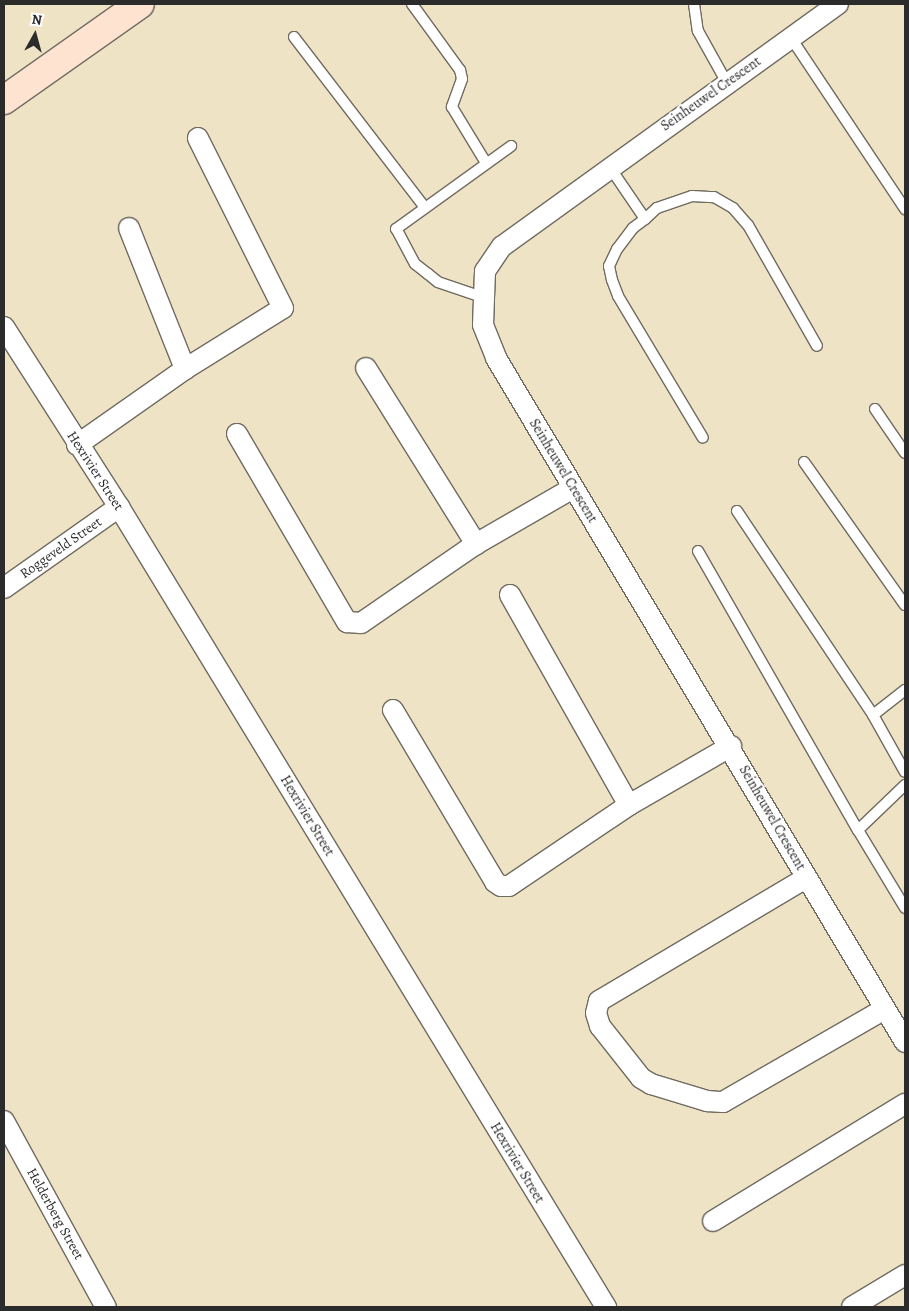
<!DOCTYPE html>
<style>
body{margin:0}
#map{position:relative;width:909px;height:1311px;overflow:hidden;background:#efe3c6;font-family:Alegreya,serif}
div>[style]{position:absolute}
[style*='--x']{left:calc(var(--x)*1px);top:calc(var(--y)*1px);width:calc(var(--w)*1px);rotate:calc(var(--a)*1deg)}
.roads{filter:drop-shadow(1px 0 #706b61) drop-shadow(-1px 0 #706b61) drop-shadow(0 1px #706b61) drop-shadow(0 -1px #706b61)}
.lane>*{height:10px;margin:-5px;padding:0 5px;transform-origin:5px;border-radius:5px;background:#fff}
.street>*{height:20px;margin:-10px;padding:0 10px;transform-origin:10px;border-radius:10px;background:#fff}
.secondary>*{height:28px;margin:-14px;padding:0 14px;transform-origin:14px;border-radius:14px;background:#fee3d1}
span{translate:-50% -50%;white-space:nowrap;text-align:center;line-height:1.15;-webkit-text-stroke:4px #fff;paint-order:stroke}
.street-label{font-size:14px;color:#2b2b2b}
.frame{position:absolute;inset:0;border:5px solid #2b2b2b;pointer-events:none}
.north{position:absolute;left:10px;top:10px;width:50px;height:50px;-webkit-text-stroke:4px #fff;paint-order:stroke;rotate:7deg;font-size:14px;font-weight:700;line-height:20px;text-align:center;color:#2b2b2b}
.north::after{content:'';display:block;margin:auto;width:18px;height:22px;background:#2b2b2b;clip-path:polygon(50% 0,100% 100%,50% 72%,0 100%)}
</style>
<div id="map">
<div class="roads">
<div class="lane">
<div style="--x:412;--y:4;--w:82;--a:54"></div>
<div style="--x:460;--y:70;--w:9;--a:77"></div>
<div style="--x:462;--y:79;--w:30;--a:110"></div>
<div style="--x:452;--y:107;--w:66;--a:58.7"></div>
<div style="--x:694;--y:4;--w:27;--a:82"></div>
<div style="--x:698;--y:31;--w:60;--a:60.9"></div>
<div style="--x:294;--y:37;--w:215;--a:52.5"></div>
<div style="--x:791;--y:38;--w:206;--a:56.3"></div>
<div style="--x:609;--y:166;--w:64;--a:55.8"></div>
<div style="--x:645;--y:219;--w:15;--a:143"></div>
<div style="--x:633;--y:228;--w:26;--a:127"></div>
<div style="--x:617;--y:249;--w:19;--a:115"></div>
<div style="--x:609;--y:266;--w:14;--a:78"></div>
<div style="--x:612;--y:280;--w:17;--a:69"></div>
<div style="--x:618;--y:296;--w:165;--a:59.1"></div>
<div style="--x:645;--y:219;--w:16;--a:-43"></div>
<div style="--x:657;--y:208;--w:37;--a:-19"></div>
<div style="--x:692;--y:196;--w:22;--a:3"></div>
<div style="--x:714;--y:197;--w:22;--a:30"></div>
<div style="--x:733;--y:208;--w:23;--a:49"></div>
<div style="--x:748;--y:225;--w:139;--a:60.3"></div>
<div style="--x:482;--y:297;--w:46;--a:-161.2"></div>
<div style="--x:438;--y:282;--w:13;--a:-141"></div>
<div style="--x:428;--y:274;--w:16;--a:-142"></div>
<div style="--x:415;--y:264;--w:40;--a:-118"></div>
<div style="--x:396;--y:229;--w:142;--a:-35.8"></div>
<div style="--x:875;--y:409;--w:53;--a:55.7"></div>
<div style="--x:804;--y:462;--w:175;--a:54.8"></div>
<div style="--x:737;--y:511;--w:245;--a:56.3"></div>
<div style="--x:873;--y:715;--w:65;--a:60.7"></div>
<div style="--x:698;--y:551;--w:322;--a:60.2"></div>
<div style="--x:858;--y:830;--w:65;--a:-43.8"></div>
<div style="--x:873;--y:715;--w:41;--a:-38"></div>
<div style="--x:858;--y:830;--w:91;--a:58.9"></div>
</div>
<div class="street">
<div style="--x:838;--y:4;--w:414;--a:144.2"></div>
<div style="--x:502;--y:246;--w:30;--a:124"></div>
<div style="--x:485;--y:271;--w:54;--a:92.1"></div>
<div style="--x:483;--y:325;--w:35;--a:68"></div>
<div style="--x:496;--y:358;--w:797;--a:59.12"></div>
<div style="--x:129;--y:228;--w:152;--a:68.3"></div>
<div style="--x:4;--y:327;--w:214;--a:57.4"></div>
<div style="--x:119;--y:507;--w:937;--a:58.67"></div>
<div style="--x:366;--y:368;--w:208;--a:58"></div>
<div style="--x:237;--y:434;--w:218;--a:59.7"></div>
<div style="--x:347;--y:622;--w:14;--a:4"></div>
<div style="--x:361;--y:623;--w:140;--a:-34.5"></div>
<div style="--x:476;--y:544;--w:112;--a:-30"></div>
<div style="--x:77;--y:445;--w:132;--a:-35.1"></div>
<div style="--x:185;--y:369;--w:115;--a:-31.9"></div>
<div style="--x:283;--y:308;--w:190;--a:-116.6"></div>
<div style="--x:4;--y:588;--w:141;--a:-35.2"></div>
<div style="--x:510;--y:595;--w:241;--a:60.5"></div>
<div style="--x:393;--y:710;--w:200;--a:59.3"></div>
<div style="--x:495;--y:882;--w:7;--a:34"></div>
<div style="--x:501;--y:886;--w:8;--a:0"></div>
<div style="--x:509;--y:886;--w:145;--a:-34"></div>
<div style="--x:629;--y:805;--w:118;--a:-30"></div>
<div style="--x:806;--y:878;--w:241;--a:149.3"></div>
<div style="--x:599;--y:1001;--w:12;--a:104"></div>
<div style="--x:596;--y:1013;--w:14;--a:73"></div>
<div style="--x:600;--y:1026;--w:66;--a:51.7"></div>
<div style="--x:641;--y:1078;--w:12;--a:31"></div>
<div style="--x:651;--y:1084;--w:59;--a:16.9"></div>
<div style="--x:707;--y:1101;--w:16;--a:4"></div>
<div style="--x:723;--y:1102;--w:187;--a:-29.9"></div>
<div style="--x:4;--y:1121;--w:212;--a:61.3"></div>
<div style="--x:713;--y:1221;--w:225;--a:-31.4"></div>
<div style="--x:852;--y:1307;--w:62;--a:-31.1"></div>
</div>
<div class="secondary">
<div style="--x:4;--y:100;--w:166;--a:-35.2"></div>
</div>
</div>
<div class="street-label">
<span style="left:711px;top:94px;rotate:-35deg">Seinheuwel Crescent</span>
<span style="left:95px;top:471px;rotate:57deg">Hexrivier Street</span>
<span style="left:563px;top:471px;rotate:59deg">Seinheuwel Crescent</span>
<span style="left:61px;top:548px;rotate:-35deg">Roggeveld Street</span>
<span style="left:307px;top:816px;rotate:59deg">Hexrivier Street</span>
<span style="left:772px;top:818px;rotate:60deg">Seinheuwel Crescent</span>
<span style="left:517px;top:1163px;rotate:59deg">Hexrivier Street</span>
<span style="left:55px;top:1214px;rotate:61deg">Helderberg Street</span>
</div>
<div class="frame"></div>
<div class="north">N</div>
</div>
